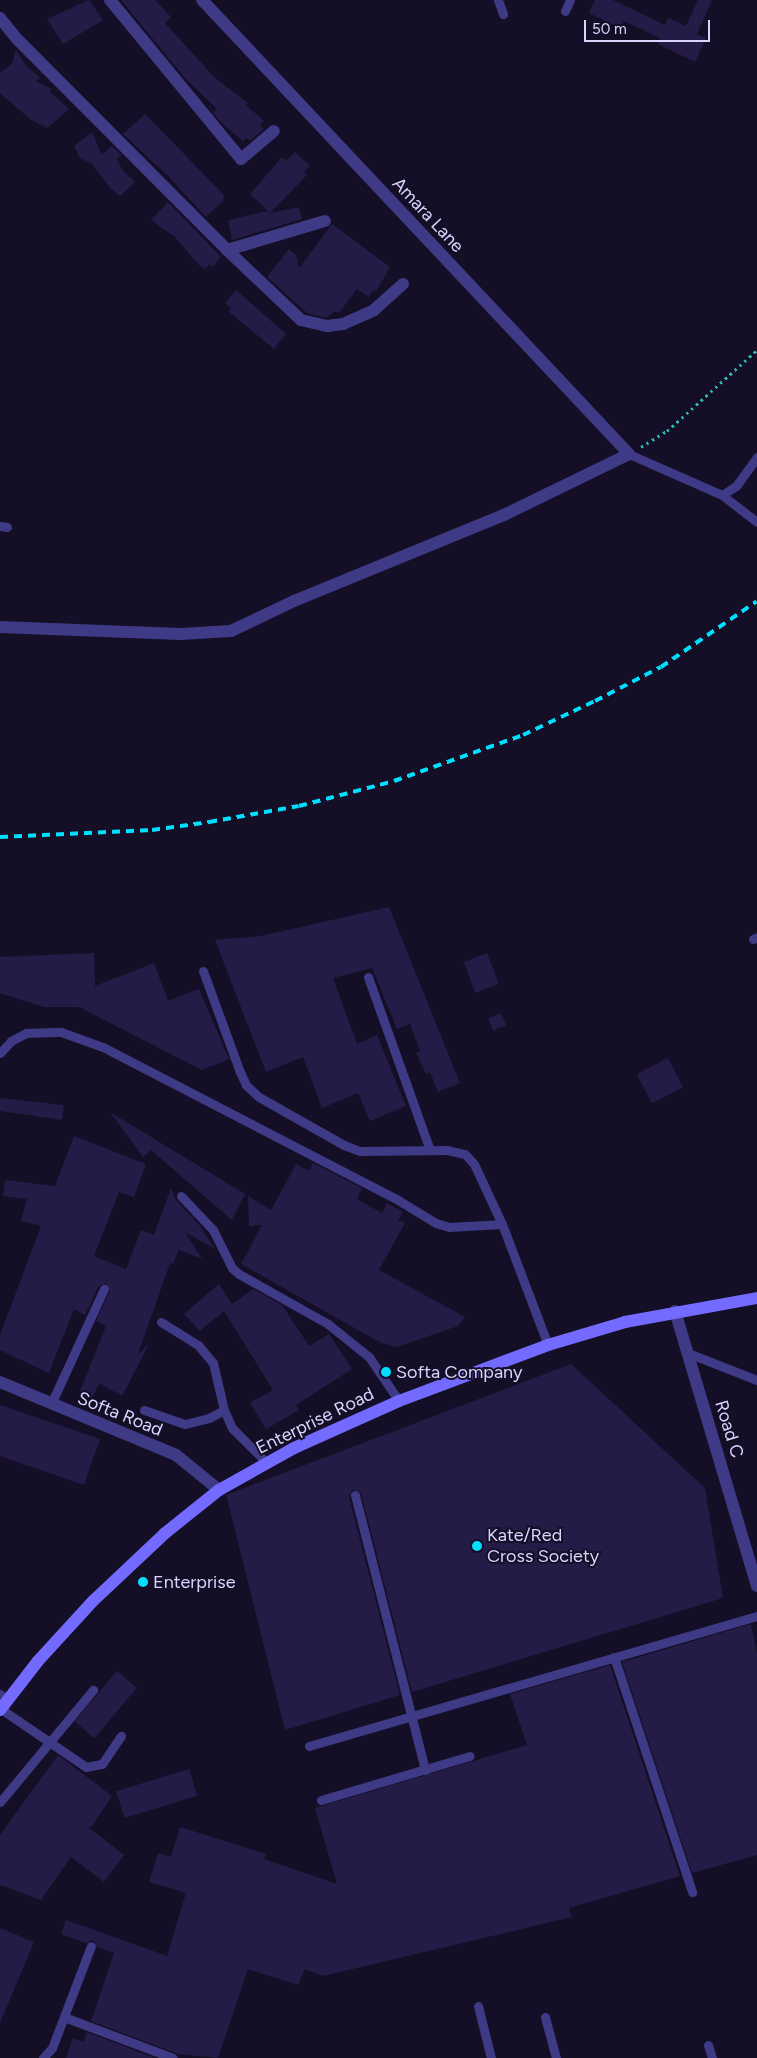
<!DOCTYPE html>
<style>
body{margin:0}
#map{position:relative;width:757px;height:2058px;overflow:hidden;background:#140f26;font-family:Figtree,sans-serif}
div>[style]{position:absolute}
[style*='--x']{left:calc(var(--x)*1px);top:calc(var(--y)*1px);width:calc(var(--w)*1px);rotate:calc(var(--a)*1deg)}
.building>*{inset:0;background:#251b47;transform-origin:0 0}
.path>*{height:3px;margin-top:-1.5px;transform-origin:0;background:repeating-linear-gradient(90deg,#2fb8b3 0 2.5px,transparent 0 6.5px)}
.lane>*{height:9px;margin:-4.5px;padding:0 4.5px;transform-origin:4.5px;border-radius:4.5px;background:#3f3a85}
.street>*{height:12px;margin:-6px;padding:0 6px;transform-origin:6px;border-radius:6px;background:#3f3a85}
.secondary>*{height:12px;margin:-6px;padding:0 6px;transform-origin:6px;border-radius:6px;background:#736bff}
.rail>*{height:4px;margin-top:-2px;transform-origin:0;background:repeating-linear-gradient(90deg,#00dfff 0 8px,transparent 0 14px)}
.dots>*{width:14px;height:14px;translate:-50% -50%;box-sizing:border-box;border:2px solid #140f26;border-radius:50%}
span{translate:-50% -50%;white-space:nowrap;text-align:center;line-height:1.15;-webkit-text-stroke:4px #140f26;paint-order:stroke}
.street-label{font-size:18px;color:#dad4ff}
.poi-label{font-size:18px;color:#dad4ff}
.left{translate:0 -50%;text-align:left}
.scale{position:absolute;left:584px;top:20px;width:126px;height:22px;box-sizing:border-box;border:2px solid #dad4ff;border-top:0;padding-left:6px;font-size:15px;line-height:18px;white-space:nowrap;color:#dad4ff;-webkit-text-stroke:4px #140f26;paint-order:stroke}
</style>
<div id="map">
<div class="building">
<div style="clip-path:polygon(89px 0,103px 20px,63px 44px,47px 19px)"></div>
<div style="clip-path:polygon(121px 0,155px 0,171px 17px,165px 23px,215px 78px,248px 103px,246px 105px,264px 121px,260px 125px,264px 129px,250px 141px,246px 138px,243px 141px,225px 126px,213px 113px,217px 109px,185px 78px)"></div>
<div style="clip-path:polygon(595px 0,613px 0,665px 25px,668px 18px,686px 26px,698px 0,712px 0,697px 34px,706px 38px,695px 62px,658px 44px,660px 38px,624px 21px,620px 28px,589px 13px)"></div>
<div style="clip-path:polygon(16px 49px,25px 65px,40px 78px,36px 81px,51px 89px,50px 92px,69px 109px,47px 128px,30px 119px,0 93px,0 73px,12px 64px)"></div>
<div style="clip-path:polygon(145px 114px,224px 195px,223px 201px,206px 217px,168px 176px,123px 134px)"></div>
<div style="clip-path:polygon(92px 132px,102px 155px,112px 146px,121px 155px,117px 159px,123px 171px,135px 182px,120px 196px,111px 189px,92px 164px,80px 158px,74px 146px)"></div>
<div style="clip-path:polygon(295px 152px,310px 166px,304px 172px,307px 175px,270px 213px,299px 207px,302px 219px,232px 240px,228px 220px,268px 211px,250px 194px,282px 157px,286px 161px)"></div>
<div style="clip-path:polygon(168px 202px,221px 257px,212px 267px,210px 264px,205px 269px,199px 265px,175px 237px,151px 220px)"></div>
<div style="clip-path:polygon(332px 224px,390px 267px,376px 292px,373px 290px,369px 297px,357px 289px,339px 313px,335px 311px,327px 318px,307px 313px,267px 277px,289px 249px,296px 255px,299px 268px)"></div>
<div style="clip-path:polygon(236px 290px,286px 334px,274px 349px,228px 311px,231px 308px,225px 303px)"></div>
<div style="clip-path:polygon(389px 907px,460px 1083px,438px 1092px,430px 1072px,426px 1074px,416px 1053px,420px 1051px,410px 1024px,397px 1029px,372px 968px,333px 978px,357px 1044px,377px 1035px,406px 1106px,370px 1121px,358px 1093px,322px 1108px,303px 1057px,266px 1072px,215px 940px,261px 936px)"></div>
<div style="clip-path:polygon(94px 953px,95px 986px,154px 963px,168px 1001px,199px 989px,229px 1059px,202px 1070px,79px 1007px,44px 1007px,0 993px,0 957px)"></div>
<div style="left:487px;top:953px;width:33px;height:25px;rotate:69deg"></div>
<div style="left:501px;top:1013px;width:13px;height:14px;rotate:67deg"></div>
<div style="left:668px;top:1058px;width:33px;height:35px;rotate:63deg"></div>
<div style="clip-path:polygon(0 1098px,64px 1105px,62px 1120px,0 1111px)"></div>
<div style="clip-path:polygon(110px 1112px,245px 1194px,232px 1220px,151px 1150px,143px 1157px)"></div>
<div style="clip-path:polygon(74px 1136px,146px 1164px,134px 1197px,119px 1192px,94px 1256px,126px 1269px,141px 1230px,154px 1235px,171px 1188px,176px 1200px,200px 1226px,216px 1250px,185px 1232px,202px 1259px,179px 1250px,173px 1264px,170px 1263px,138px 1354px,149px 1344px,122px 1396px,99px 1383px,92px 1399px,79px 1394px,106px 1326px,96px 1321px,110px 1291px,106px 1283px,99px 1286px,85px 1315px,74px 1309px,49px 1373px,0 1350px,0 1335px,41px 1226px,21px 1221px,27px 1199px,3px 1196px,5px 1180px,55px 1186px)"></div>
<div style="clip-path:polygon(313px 1163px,362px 1188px,357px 1199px,382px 1213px,387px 1203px,403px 1212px,398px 1220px,405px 1223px,379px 1270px,465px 1317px,458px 1326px,397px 1347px,381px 1343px,241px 1264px,262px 1225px,249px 1226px,248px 1196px,271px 1210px,296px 1164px,309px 1171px)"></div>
<div style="clip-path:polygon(219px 1284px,232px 1304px,253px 1289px,282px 1305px,309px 1346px,329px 1334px,352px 1369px,296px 1405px,299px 1410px,266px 1429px,250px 1403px,273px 1390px,224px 1311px,200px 1331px,184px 1314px)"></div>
<div style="clip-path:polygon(571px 1364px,705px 1488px,723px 1598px,412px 1692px,361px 1493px,353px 1489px,349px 1497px,400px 1695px,285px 1730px,226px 1495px)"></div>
<div style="clip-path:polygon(0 1405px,100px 1439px,84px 1485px,0 1456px)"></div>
<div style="clip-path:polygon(751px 1624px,757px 1653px,757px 1855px,692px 1873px,622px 1662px)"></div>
<div style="clip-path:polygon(610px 1665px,680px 1876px,569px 1908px,572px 1917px,323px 1976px,305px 1969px,298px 1985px,248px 1969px,218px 2058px,178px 2054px,91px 2021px,114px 1953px,97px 1947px,93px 1940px,86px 1943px,61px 1934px,66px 1920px,167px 1956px,186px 1893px,149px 1882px,158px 1853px,171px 1857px,180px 1827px,266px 1854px,264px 1859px,337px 1884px,315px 1808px,527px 1745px,510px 1694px)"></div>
<div style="left:117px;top:1671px;width:26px;height:66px;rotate:40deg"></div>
<div style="clip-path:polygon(58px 1755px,112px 1796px,92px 1826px,88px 1827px,124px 1855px,104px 1882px,71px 1857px,41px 1900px,0 1885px,0 1835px)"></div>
<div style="left:189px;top:1769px;width:28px;height:76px;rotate:73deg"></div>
<div style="clip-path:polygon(0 1928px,34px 1942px,0 2023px)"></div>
<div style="clip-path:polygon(87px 2032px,155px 2058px,66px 2058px,73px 2038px,84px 2042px)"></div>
</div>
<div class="path">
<div style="--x:641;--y:447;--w:31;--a:-32"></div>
<div style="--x:667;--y:431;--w:121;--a:-42"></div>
</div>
<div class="lane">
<div style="--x:498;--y:0;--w:15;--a:70"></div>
<div style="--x:565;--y:11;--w:12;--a:-66"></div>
<div style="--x:629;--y:454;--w:102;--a:23.8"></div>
<div style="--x:722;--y:495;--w:44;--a:37.6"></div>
<div style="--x:722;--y:495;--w:17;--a:-33"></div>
<div style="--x:736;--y:486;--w:36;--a:-54"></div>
<div style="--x:0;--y:526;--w:7;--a:8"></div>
<div style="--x:753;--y:939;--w:4;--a:-27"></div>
<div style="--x:203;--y:971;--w:108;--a:69.9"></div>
<div style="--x:240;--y:1072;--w:14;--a:65"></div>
<div style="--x:246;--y:1085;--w:18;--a:43"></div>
<div style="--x:259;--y:1097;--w:98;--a:29.5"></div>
<div style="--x:344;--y:1145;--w:17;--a:21"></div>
<div style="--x:360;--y:1151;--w:87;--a:-0.7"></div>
<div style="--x:447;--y:1150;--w:18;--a:13"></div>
<div style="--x:465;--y:1154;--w:13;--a:48"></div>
<div style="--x:474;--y:1164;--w:66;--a:65"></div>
<div style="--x:502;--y:1224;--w:129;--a:69.2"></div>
<div style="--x:368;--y:977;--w:184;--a:70.3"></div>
<div style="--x:0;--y:1053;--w:16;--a:-47"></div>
<div style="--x:11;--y:1041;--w:17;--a:-28"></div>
<div style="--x:26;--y:1033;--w:35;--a:-2"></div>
<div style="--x:61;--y:1032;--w:45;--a:19.7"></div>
<div style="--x:103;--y:1047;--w:332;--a:27.4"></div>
<div style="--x:398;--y:1200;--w:44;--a:31.2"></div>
<div style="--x:436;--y:1223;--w:14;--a:17"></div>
<div style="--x:449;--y:1227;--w:53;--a:-3.2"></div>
<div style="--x:181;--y:1196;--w:47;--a:46.7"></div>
<div style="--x:213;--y:1230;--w:42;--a:63.4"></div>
<div style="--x:232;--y:1268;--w:9;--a:41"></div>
<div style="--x:239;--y:1274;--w:102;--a:29.3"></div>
<div style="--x:328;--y:1324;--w:53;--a:38.8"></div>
<div style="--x:369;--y:1357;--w:53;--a:55.7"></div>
<div style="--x:161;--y:1322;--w:44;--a:31.9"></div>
<div style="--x:198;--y:1345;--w:23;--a:50"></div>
<div style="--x:213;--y:1363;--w:48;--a:76.8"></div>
<div style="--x:224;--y:1410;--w:20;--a:66"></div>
<div style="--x:232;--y:1428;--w:49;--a:45"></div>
<div style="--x:688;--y:1353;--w:74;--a:21.4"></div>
<div style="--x:51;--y:1404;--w:127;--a:-65.3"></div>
<div style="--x:144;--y:1410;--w:43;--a:18.9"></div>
<div style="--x:185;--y:1424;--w:25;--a:-14"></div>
<div style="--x:209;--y:1418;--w:17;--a:-28"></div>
<div style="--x:355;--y:1495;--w:284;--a:75.7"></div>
<div style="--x:614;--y:1657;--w:248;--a:71.6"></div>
<div style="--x:0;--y:1694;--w:10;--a:37"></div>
<div style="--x:1;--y:1709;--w:103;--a:34.3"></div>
<div style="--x:86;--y:1767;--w:16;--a:-11"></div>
<div style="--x:102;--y:1764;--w:34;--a:-56"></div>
<div style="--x:309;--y:1746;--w:466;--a:-16.2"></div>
<div style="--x:321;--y:1800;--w:155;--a:-16.5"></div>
<div style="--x:0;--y:1802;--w:146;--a:-50.3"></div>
<div style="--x:478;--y:2006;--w:54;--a:76"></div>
<div style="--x:64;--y:2017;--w:116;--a:20.6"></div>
<div style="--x:545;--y:2017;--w:42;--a:75"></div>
<div style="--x:708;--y:2045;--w:14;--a:73"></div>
<div style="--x:43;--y:2058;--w:13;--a:-48"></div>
<div style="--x:52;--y:2048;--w:109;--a:-69.1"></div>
</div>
<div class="street">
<div style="--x:110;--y:0;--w:206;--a:50.5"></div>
<div style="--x:241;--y:159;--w:43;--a:-40.3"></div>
<div style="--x:0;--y:18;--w:26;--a:51"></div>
<div style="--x:16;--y:38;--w:299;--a:45.1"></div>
<div style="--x:227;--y:250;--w:102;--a:43.4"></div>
<div style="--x:301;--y:320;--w:27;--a:13"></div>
<div style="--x:327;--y:326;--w:16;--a:-7"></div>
<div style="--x:343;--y:324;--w:34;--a:-24"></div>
<div style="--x:374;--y:310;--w:39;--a:-42"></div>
<div style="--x:227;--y:250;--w:102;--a:-16.5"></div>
<div style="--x:0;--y:627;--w:180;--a:2.2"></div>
<div style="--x:180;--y:634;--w:51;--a:-3.4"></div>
<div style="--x:231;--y:631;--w:70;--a:-25.5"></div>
<div style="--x:294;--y:601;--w:227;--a:-22.3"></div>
<div style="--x:504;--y:515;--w:139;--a:-26"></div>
<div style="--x:629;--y:454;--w:623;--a:-133.24"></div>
<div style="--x:675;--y:1311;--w:287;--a:73.4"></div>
<div style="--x:0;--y:1382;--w:191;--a:22.5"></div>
<div style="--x:176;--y:1455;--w:55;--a:39.1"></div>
</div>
<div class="secondary">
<div style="--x:0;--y:1710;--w:62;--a:-52.2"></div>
<div style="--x:38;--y:1661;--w:81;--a:-47.5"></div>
<div style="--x:93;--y:1601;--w:98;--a:-43.3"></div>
<div style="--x:164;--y:1534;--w:70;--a:-38.7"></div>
<div style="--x:219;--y:1490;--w:86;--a:-29.2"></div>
<div style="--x:294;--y:1448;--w:115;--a:-24.1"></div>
<div style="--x:399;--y:1401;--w:159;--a:-20.6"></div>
<div style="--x:548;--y:1345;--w:80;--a:-16.6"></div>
<div style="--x:625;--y:1322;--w:134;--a:-10.3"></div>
</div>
<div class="rail">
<div style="--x:0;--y:837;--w:152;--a:-2.6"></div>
<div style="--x:152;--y:830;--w:58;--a:-8"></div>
<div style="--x:209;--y:822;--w:91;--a:-10.1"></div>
<div style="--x:299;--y:806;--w:98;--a:-14.7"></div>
<div style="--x:394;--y:781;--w:137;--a:-19.6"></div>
<div style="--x:523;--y:735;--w:80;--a:-25.3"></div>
<div style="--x:595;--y:701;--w:74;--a:-27.3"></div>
<div style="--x:661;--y:667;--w:116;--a:-34.5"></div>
</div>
<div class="dots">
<div style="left:386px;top:1372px;background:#00dfff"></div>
<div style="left:477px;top:1546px;background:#00dfff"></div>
<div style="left:143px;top:1582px;background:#00dfff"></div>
</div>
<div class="street-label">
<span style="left:428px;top:215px;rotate:47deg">Amara Lane</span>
<span style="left:120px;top:1414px;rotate:22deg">Softa Road</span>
<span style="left:315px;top:1421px;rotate:-26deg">Enterprise Road</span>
<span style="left:729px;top:1429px;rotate:73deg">Road C</span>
</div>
<div class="poi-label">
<span class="left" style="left:396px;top:1372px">Softa Company</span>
<span class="left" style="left:487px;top:1546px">Kate/Red<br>Cross Society</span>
<span class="left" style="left:153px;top:1582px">Enterprise</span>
</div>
<div class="scale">50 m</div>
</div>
